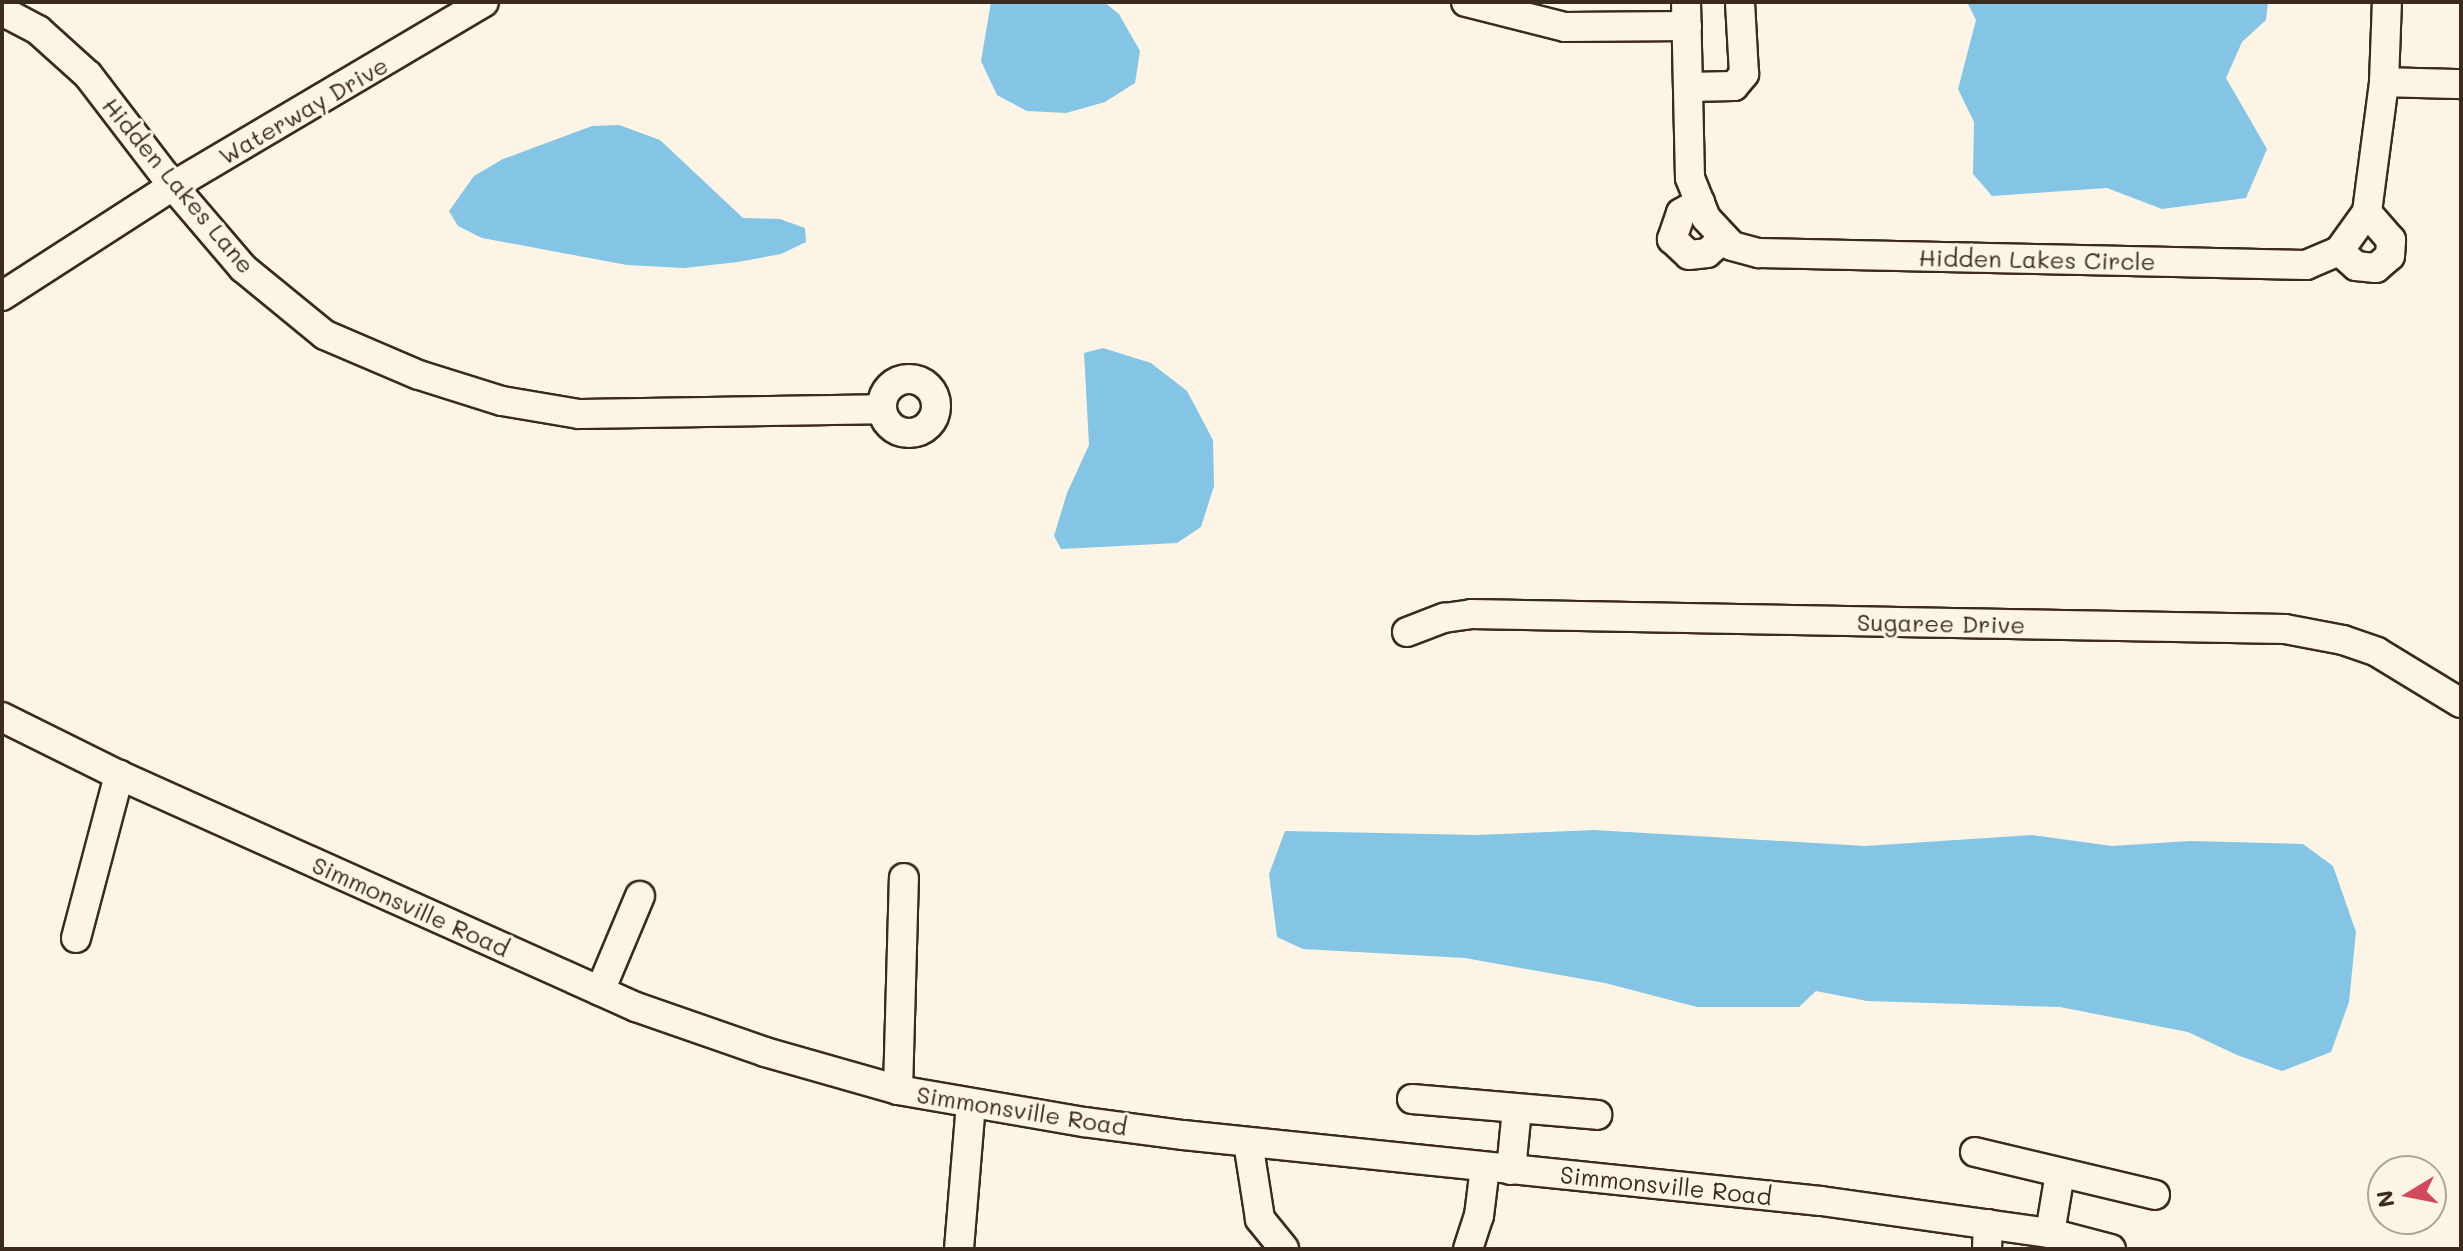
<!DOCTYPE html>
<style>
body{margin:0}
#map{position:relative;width:2463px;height:1251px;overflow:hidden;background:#fcf5e5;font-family:Mali,sans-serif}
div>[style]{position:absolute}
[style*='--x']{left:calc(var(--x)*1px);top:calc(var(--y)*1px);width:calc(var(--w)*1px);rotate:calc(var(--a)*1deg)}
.water>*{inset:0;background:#84c4e5}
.roads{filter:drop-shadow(2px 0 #3b2a1e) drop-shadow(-2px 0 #3b2a1e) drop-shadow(0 2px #3b2a1e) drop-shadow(0 -2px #3b2a1e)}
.minor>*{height:28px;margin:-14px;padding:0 14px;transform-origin:14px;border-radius:14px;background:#fcf5e5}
.minor>.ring{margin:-14px;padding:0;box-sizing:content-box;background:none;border:28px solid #fcf5e5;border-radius:50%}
span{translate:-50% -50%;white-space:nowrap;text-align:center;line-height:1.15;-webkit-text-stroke:6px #fcf5e5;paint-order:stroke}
.street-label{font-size:24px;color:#3b2a1e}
.frame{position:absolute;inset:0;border:4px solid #3b2a1e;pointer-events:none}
.north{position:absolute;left:2367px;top:1155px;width:80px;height:80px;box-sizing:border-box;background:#fcf5e5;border:2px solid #afa495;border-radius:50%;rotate:260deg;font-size:22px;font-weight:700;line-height:32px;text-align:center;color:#3b2a1e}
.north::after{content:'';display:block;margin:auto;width:28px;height:36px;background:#d1495b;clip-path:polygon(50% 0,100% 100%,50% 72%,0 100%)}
</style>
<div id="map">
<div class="water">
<div style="clip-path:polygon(991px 2px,1104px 2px,1119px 14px,1140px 51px,1135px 83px,1105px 102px,1066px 113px,1027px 111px,997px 95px,981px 61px)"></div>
<div style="clip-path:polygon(1967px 2px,2268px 2px,2266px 20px,2242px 42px,2226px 78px,2267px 149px,2246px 198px,2162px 209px,2107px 188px,1992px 196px,1973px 174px,1974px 122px,1958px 89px,1976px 20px)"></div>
<div style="clip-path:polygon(619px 125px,660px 140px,743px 218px,780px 219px,805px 228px,806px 242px,781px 254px,738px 262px,684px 268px,627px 265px,482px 238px,458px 226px,449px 211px,474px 176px,503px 159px,592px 126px)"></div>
<div style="clip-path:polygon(1103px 348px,1151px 363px,1187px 391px,1213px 440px,1214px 486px,1201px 527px,1177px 543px,1061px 549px,1054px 536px,1067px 493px,1089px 445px,1084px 353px)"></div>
<div style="clip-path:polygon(1594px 830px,1865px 846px,2032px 835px,2112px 846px,2190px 841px,2303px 844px,2333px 866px,2356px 932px,2349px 1002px,2331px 1052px,2282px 1071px,2237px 1055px,2188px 1032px,2060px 1007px,1867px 1001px,1816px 991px,1799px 1007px,1697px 1007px,1605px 983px,1465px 958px,1303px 949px,1277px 937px,1269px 874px,1285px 831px,1476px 835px)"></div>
</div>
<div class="roads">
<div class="minor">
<div style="--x:1466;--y:2;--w:102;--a:14.2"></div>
<div style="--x:1565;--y:27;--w:122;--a:-0.5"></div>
<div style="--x:1686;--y:2;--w:176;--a:88.7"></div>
<div style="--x:1690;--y:178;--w:43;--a:68.2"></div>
<div style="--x:1706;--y:218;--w:38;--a:47"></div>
<div style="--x:1732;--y:246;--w:28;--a:15"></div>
<div style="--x:1759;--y:253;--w:547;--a:1.26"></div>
<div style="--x:2306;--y:265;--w:36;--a:-23"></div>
<div style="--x:2339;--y:251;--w:48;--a:-54.3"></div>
<div style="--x:2367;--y:212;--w:131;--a:-82.5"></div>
<div style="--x:2384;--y:82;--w:80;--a:-87.9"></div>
<div style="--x:2;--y:11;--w:41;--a:27.8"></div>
<div style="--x:38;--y:30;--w:67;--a:42"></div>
<div style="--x:88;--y:75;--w:140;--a:52.6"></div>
<div style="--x:173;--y:186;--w:108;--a:49.5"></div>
<div style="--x:243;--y:268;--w:106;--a:39.3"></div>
<div style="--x:325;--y:335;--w:102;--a:23.1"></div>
<div style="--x:419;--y:375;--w:87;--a:17.4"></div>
<div style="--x:502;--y:401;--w:78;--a:9.6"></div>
<div style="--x:579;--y:414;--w:302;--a:-0.9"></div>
<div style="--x:2384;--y:82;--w:77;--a:1.5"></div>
<div style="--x:1688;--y:87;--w:46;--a:-1.2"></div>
<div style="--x:1734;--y:86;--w:16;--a:-50"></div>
<div style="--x:1744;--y:74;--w:72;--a:-93.2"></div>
<div style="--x:1700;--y:202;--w:22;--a:150"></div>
<div style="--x:1681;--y:213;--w:28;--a:109"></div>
<div style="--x:1672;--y:239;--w:23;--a:43"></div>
<div style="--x:1689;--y:255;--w:18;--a:-6"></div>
<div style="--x:1707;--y:253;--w:23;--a:-41"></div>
<div style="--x:2339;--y:251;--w:23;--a:41"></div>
<div style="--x:2356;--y:266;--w:20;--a:6"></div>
<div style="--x:2376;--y:268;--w:18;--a:-41"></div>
<div style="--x:2390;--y:256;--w:16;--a:-86"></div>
<div style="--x:2391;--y:240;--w:37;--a:-131"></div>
<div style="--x:2;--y:296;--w:203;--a:-32.8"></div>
<div style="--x:173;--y:186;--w:361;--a:-30.6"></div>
<div class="ring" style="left:882px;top:379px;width:26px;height:26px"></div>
<div style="--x:1407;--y:632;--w:40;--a:-21"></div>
<div style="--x:1444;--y:618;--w:27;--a:-8"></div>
<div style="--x:1471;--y:614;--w:814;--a:1.06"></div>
<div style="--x:2285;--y:629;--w:59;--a:10.7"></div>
<div style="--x:2343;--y:640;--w:36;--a:19"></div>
<div style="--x:2377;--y:652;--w:98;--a:31.3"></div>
<div style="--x:2;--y:717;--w:131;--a:26.4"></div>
<div style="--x:119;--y:775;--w:567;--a:24.17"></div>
<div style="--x:636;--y:1007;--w:137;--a:19.2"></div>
<div style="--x:765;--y:1052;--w:138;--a:15.9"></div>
<div style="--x:898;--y:1090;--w:189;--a:9.8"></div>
<div style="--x:1084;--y:1122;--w:100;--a:7.5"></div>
<div style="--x:1183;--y:1135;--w:641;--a:5.91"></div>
<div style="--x:1821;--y:1201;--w:231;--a:8"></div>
<div style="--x:2050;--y:1233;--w:63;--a:14.7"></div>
<div style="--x:76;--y:938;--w:169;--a:-75.2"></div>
<div style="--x:600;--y:991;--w:103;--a:-67.2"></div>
<div style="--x:898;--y:1090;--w:212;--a:-88.4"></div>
<div style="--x:1412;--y:1099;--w:186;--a:4.9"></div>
<div style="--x:1248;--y:1142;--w:78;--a:81.1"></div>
<div style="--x:1260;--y:1219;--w:38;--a:51"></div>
<div style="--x:1975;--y:1152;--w:185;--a:13.4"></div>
<div style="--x:1511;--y:1170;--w:61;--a:-84.4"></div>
<div style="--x:2050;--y:1233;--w:61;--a:-80.5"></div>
<div style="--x:959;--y:1249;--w:145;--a:-85.3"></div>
<div style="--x:1468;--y:1249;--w:35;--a:-72"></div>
<div style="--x:1479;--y:1216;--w:49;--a:-83"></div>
<div style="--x:1987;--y:1249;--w:25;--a:-88"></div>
</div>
</div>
<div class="street-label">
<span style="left:303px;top:110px;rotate:-30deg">Waterway Drive</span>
<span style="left:179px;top:185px;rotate:50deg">Hidden Lakes Lane</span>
<span style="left:2037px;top:259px;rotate:1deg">Hidden Lakes Circle</span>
<span style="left:1941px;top:623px;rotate:1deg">Sugaree Drive</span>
<span style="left:411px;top:906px;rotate:24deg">Simmonsville Road</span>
<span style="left:1022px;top:1110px;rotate:9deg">Simmonsville Road</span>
<span style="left:1666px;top:1185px;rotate:6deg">Simmonsville Road</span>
</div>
<div class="frame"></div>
<div class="north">N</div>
</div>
